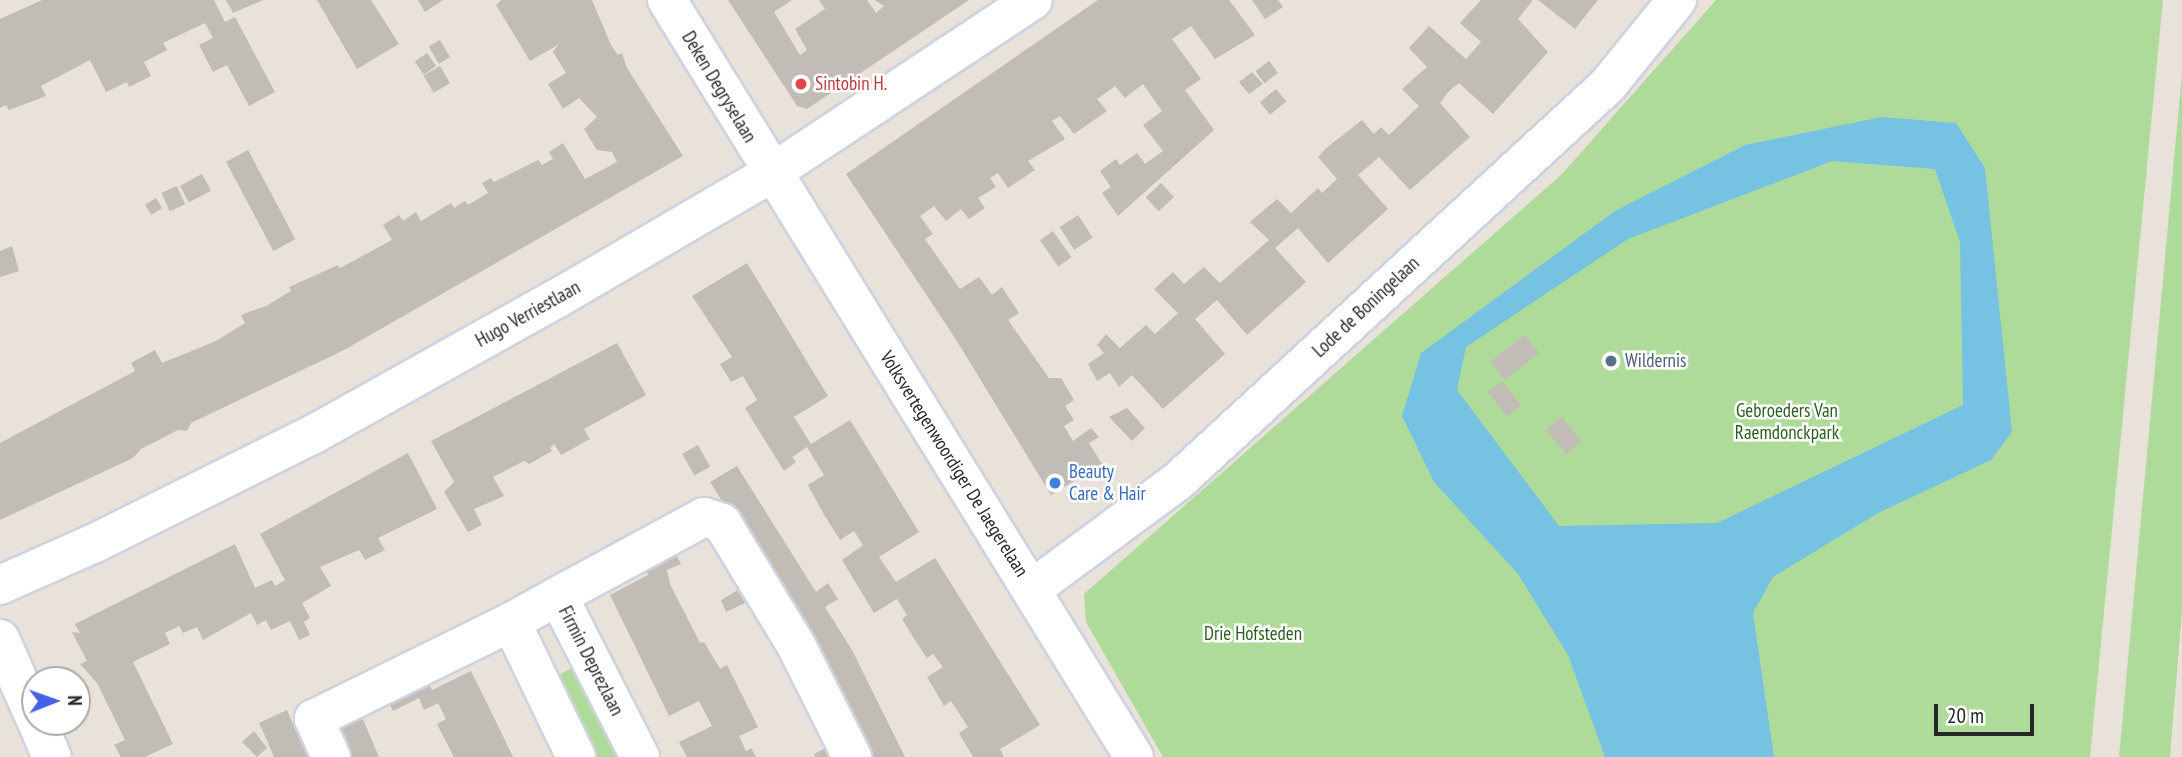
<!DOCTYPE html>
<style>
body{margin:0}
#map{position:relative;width:2182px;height:757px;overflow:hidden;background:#e8e2da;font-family:"PT Sans Narrow",sans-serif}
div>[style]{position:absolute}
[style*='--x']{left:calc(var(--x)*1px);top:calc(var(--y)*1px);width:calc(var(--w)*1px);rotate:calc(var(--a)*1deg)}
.green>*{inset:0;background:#afdb9a}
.water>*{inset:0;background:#75c2e2}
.building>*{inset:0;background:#c1bcb5;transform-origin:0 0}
.roads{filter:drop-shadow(2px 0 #cfd2df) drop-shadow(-2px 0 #cfd2df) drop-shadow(0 2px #cfd2df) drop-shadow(0 -2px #cfd2df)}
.minor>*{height:38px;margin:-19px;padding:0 19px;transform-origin:19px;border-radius:19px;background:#fff}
.dots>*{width:19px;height:19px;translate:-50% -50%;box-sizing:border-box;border:4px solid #fff;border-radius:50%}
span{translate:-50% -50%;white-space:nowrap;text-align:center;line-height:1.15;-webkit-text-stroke:5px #fff;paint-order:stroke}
.health-label{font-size:19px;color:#be3a42}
.left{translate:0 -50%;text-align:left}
.street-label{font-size:19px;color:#272727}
.service-label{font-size:19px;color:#4e5e75}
.park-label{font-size:19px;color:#2a5c1f}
.shop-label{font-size:19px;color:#366cbe}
.north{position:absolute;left:21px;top:666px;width:70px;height:70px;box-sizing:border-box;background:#fff;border:2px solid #a9a9a9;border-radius:50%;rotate:89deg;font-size:19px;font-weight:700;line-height:28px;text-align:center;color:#272727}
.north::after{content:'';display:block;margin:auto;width:24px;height:32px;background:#4761e8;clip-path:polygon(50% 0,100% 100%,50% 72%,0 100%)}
.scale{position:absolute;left:1934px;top:704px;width:100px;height:32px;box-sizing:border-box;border:4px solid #272727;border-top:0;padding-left:9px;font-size:21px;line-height:24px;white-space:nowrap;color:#272727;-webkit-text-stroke:5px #fff;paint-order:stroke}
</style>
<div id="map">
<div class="green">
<div style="clip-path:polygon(1716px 0,2163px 0,2090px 757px,1163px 757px,1086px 622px,1084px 594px,1562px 174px)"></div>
<div style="clip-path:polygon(2182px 73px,2182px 611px,2170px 757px,2119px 757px)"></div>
<div style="clip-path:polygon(572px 668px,582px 678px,620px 757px,597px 757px,558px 675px)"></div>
</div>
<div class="water">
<div style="clip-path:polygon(evenodd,1882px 117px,1956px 123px,1985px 168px,2012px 432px,1991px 460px,1878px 513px,1773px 577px,1753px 613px,1774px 757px,1605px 757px,1568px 655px,1518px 574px,1434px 482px,1402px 416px,1421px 353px,1615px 211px,1745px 145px,1882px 117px,1832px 161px,1935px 169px,1960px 242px,1963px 405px,1717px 523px,1559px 526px,1457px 390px,1466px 347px,1628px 239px,1832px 161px)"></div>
</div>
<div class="building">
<div style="clip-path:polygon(42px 0,214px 0,225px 22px,235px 17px,275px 92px,249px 106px,227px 65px,213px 72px,199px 45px,213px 38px,205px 23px,163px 43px,167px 50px,144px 62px,151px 76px,129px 87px,127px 82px,106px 92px,90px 60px,41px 86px,46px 96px,9px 110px,6px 105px,0 108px,0 19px)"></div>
<div style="clip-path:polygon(226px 0,263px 0,233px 13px)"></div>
<div style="clip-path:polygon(317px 0,371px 0,399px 44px,357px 69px)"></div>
<div style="clip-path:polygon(418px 0,443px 0,425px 12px)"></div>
<div style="clip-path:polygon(501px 0,592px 0,611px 45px,618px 55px,622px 53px,627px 68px,683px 156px,344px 350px,191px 423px,187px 431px,178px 430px,141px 449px,133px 458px,0 520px,0 443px,135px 371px,131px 363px,155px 350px,162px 363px,216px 341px,245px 323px,241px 315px,266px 306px,291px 291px,289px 287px,338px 265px,340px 268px,392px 240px,383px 225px,399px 215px,403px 221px,416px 212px,421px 221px,451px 203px,454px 208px,465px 201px,468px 205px,488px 193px,482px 183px,491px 178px,494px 182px,538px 160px,542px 165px,553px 159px,549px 152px,563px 143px,585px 179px,617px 162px,612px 152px,597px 150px,584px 129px,597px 117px,579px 98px,563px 109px,548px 84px,566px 73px,553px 52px,558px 45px,530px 61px,496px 5px)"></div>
<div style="clip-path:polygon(728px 0,792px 0,774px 12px,800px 55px,807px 50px,795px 29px,825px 9px,819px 0,867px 0,876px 13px,884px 6px,875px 0,969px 0,807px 109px,797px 106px)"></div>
<div style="clip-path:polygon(1098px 0,1229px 0,1255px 35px,1215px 59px,1191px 26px,1172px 39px,1201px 79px,1185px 90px,1214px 130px,1118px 216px,1102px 193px,1111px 187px,1100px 171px,1116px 159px,1120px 165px,1137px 153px,1145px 164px,1163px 151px,1143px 125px,1162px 111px,1143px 84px,1125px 98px,1115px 86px,1097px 99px,1107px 111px,1074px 134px,1060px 116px,1052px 121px,1065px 139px,1028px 161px,1035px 170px,1008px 188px,998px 173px,990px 178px,996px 187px,978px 198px,985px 208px,969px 219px,961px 209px,946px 221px,934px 206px,920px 216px,933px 234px,925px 239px,960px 289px,979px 277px,992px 295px,1002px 287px,1019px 313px,1008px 320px,1049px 378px,1061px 378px,1074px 400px,1065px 406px,1074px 420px,1064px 426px,1073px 441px,1091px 428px,1099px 437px,1089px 443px,1102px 464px,1051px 495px,955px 338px,846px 174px)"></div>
<div style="clip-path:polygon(1252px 0,1278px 0,1283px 7px,1265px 19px)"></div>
<div style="clip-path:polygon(1481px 0,1533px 0,1518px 19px,1548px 52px,1493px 114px,1459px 83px,1449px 91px,1440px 103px,1470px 137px,1410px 190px,1379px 157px,1358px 175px,1388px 209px,1328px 263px,1298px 228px,1275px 248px,1306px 282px,1247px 335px,1217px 300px,1195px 319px,1225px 354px,1163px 409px,1132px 375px,1119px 387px,1110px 373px,1097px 381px,1088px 364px,1104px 353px,1097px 345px,1106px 334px,1120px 348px,1146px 325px,1155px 334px,1178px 313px,1154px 289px,1173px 272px,1184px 284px,1204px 267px,1220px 283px,1269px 240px,1250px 222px,1277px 199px,1291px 213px,1318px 188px,1322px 193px,1337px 179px,1318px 157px,1325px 149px,1362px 120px,1374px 134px,1381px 127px,1389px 135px,1419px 106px,1402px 89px,1427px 67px,1409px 48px,1429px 26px,1466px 59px,1481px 42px,1460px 23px)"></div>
<div style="clip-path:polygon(1538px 0,1598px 0,1575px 29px)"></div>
<div style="left:440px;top:40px;width:20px;height:13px;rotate:60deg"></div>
<div style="left:427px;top:53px;width:16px;height:15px;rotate:55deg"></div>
<div style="left:1269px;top:61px;width:15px;height:17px;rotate:53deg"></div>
<div style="left:440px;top:66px;width:20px;height:19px;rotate:60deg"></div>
<div style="clip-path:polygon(1252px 72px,1263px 84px,1249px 94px,1239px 82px)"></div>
<div style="left:1276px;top:89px;width:16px;height:21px;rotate:50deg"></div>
<div style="left:248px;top:150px;width:101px;height:25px;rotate:62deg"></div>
<div style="left:202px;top:174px;width:19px;height:25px;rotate:62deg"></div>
<div style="left:1161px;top:183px;width:19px;height:21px;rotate:47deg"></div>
<div style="left:177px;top:186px;width:20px;height:17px;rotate:66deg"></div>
<div style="left:156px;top:198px;width:12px;height:13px;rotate:59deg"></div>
<div style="left:1078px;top:215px;width:27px;height:22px;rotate:57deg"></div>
<div style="left:1053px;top:231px;width:32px;height:16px;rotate:55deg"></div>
<div style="clip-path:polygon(12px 246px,19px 271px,0 277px,0 251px)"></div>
<div style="clip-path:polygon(747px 263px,828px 396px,794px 417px,801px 428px,811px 444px,850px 420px,919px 532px,879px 557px,896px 582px,935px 558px,1040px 725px,1000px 749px,1004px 757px,973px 757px,959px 733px,968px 727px,951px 701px,944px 706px,927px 677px,943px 667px,933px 654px,927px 658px,918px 645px,902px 619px,907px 615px,897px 599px,874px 613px,842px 560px,863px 545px,854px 531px,840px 540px,823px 513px,808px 485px,824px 475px,807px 447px,792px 457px,796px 462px,784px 471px,745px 408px,757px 400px,743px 376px,731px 382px,720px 364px,732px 357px,692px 296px)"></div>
<div style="left:1525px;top:335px;width:23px;height:44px;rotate:52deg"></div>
<div style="clip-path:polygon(617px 343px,646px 395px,584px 429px,590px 439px,561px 455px,554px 444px,550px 448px,552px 451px,529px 464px,524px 461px,493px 477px,504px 496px,474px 509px,482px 525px,468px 532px,444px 492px,454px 482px,431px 441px)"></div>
<div style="left:1502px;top:381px;width:31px;height:18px;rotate:52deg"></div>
<div style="clip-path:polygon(1127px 408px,1145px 428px,1132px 441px,1109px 417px)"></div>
<div style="clip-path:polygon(1562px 417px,1581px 441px,1567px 454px,1545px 430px)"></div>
<div style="left:698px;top:445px;width:25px;height:18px;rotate:61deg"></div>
<div style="clip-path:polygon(408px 453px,437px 509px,378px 538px,385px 550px,365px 560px,359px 550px,320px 567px,331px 586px,302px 603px,310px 618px,304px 622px,310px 635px,299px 640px,290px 621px,271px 630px,266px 620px,257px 625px,251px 613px,203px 640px,197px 627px,183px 633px,179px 626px,165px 633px,170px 644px,133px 662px,173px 744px,145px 757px,121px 757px,114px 745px,125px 740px,97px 683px,80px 664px,87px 661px,72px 632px,80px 633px,75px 624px,235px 544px,255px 588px,272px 580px,275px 586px,285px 580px,260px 534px)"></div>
<div style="clip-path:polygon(737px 466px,816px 592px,828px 583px,838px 599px,825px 607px,852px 650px,905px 757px,871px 757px,826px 666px,710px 482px)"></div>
<div style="clip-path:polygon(672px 546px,681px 564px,667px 570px,670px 584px,700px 643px,704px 642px,720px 669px,727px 665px,758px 727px,739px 736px,746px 751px,751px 748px,756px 757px,687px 757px,679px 742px,712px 726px,699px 701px,669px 716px,610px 595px,648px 575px,641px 561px)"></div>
<div style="clip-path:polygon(738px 590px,745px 603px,726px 612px,721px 600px)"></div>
<div style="clip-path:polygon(471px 671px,501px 732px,513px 757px,454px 757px,437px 724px,446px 719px,438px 703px,424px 710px,419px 698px,393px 711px,385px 694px,424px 676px,432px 690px)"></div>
<div style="clip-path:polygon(287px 710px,294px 726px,308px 757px,274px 757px,266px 738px,259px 723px)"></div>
<div style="clip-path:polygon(359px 710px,379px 757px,346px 757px,331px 722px)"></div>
<div style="clip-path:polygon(254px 731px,267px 748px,257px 757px,242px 742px)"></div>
<div style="clip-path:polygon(828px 747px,833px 757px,815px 757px,814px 754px)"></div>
</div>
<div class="roads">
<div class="minor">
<div style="--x:667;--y:0;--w:889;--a:58.33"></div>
<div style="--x:0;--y:585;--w:104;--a:-23.9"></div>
<div style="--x:95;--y:543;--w:245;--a:-26.5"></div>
<div style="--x:314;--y:434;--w:277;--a:-29.2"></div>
<div style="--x:556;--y:299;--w:248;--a:-30.3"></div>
<div style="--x:770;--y:174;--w:315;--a:-33.5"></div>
<div style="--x:1032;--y:589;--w:182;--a:-36.5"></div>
<div style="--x:1178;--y:481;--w:583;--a:-42.64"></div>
<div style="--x:1607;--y:86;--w:111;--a:-50.9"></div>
<div style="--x:558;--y:596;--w:166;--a:-28.4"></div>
<div style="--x:704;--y:517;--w:19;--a:18"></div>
<div style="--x:722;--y:523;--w:145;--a:58.8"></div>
<div style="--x:797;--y:647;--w:123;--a:63.4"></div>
<div style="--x:0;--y:639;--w:86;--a:66.1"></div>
<div style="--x:37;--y:722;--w:38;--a:67"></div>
<div style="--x:331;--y:757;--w:42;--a:-114.1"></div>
<div style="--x:314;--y:719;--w:220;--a:-26.2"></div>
<div style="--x:576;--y:757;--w:150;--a:-115.7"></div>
<div style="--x:511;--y:622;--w:54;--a:-29"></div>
<div style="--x:558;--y:596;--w:181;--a:63"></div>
</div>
</div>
<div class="dots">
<div style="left:801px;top:84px;background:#e0444e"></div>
<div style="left:1611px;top:361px;background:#5c6f8a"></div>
<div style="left:1055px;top:483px;background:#3f7fe0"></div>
</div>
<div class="health-label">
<span class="left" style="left:815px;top:84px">Sintobin H.</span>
</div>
<div class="street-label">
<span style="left:719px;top:87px;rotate:59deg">Deken Degryselaan</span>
<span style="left:1366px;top:307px;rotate:-43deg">Lode de Boningelaan</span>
<span style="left:528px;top:314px;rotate:-29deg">Hugo Verriestlaan</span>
<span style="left:954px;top:464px;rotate:58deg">Volksvertegenwoordiger De Jaegerelaan</span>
<span style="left:591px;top:661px;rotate:63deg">Firmin Deprezlaan</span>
</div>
<div class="service-label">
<span class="left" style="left:1625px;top:361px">Wildernis</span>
</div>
<div class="park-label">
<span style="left:1787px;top:422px">Gebroeders Van<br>Raemdonckpark</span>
<span style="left:1253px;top:634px">Drie Hofsteden</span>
</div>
<div class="shop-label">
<span class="left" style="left:1069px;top:483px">Beauty<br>Care &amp; Hair</span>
</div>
<div class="north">N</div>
<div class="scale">20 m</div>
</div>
